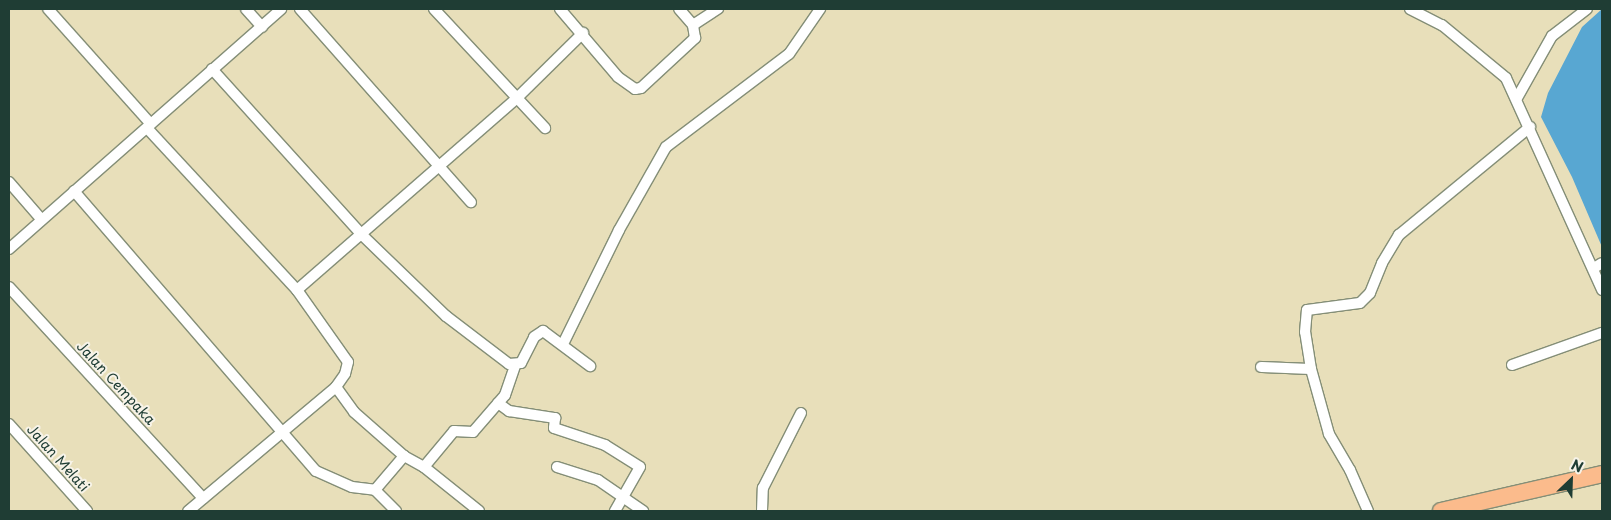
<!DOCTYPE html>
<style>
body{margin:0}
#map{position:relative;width:1611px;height:520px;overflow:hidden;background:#e8dfba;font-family:"Playpen Sans",sans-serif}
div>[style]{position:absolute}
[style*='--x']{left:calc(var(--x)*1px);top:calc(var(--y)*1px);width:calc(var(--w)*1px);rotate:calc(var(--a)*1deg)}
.water>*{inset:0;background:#58a7d2}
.roads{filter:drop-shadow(1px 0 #848e77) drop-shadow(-1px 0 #848e77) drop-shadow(0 1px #848e77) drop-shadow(0 -1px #848e77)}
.minor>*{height:10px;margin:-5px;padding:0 5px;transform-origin:5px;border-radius:5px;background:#fff}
.primary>*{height:16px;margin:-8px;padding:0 8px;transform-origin:8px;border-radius:8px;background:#fbbb8c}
span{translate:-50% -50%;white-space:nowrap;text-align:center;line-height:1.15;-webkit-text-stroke:4px #f7f3e8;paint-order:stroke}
.street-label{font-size:14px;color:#1f3d34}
.frame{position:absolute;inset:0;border:10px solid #1f3d34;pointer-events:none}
.north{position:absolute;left:1546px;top:455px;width:50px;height:50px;-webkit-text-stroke:4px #f7f3e8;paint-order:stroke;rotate:24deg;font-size:14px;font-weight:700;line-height:20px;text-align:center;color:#1f3d34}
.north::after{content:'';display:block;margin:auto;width:18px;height:22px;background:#1f3d34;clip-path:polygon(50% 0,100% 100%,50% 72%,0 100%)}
</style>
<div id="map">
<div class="water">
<div style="clip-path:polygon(1602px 9px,1602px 247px,1572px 177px,1541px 117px,1548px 93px,1582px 27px)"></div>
</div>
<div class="roads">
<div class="minor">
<div style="--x:48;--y:9;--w:154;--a:48.2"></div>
<div style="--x:246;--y:9;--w:24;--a:48"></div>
<div style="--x:300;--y:9;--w:258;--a:48.5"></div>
<div style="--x:434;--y:9;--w:163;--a:47"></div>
<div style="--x:560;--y:9;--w:89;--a:49.5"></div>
<div style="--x:618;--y:77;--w:21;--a:35"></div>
<div style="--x:635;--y:89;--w:6;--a:-9"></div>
<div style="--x:641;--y:88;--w:74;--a:-42.8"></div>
<div style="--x:695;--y:38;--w:13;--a:-99"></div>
<div style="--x:693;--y:25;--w:21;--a:-131"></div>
<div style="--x:1410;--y:9;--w:36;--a:27"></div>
<div style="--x:1442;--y:25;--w:83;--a:39.6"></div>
<div style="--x:1506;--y:78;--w:233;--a:65.6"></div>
<div style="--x:693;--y:25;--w:30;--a:-33"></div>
<div style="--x:212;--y:69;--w:221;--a:47.9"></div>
<div style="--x:360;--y:233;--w:120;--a:44"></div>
<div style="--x:446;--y:316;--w:79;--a:37.3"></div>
<div style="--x:509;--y:364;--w:12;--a:-5"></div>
<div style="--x:521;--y:363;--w:29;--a:-63"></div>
<div style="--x:534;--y:337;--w:11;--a:-34"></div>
<div style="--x:543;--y:331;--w:59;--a:36.7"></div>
<div style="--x:1517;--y:98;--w:71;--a:-60.6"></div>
<div style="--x:1552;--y:36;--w:44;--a:-37.6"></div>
<div style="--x:147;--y:128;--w:221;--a:47.2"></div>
<div style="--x:297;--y:290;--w:88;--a:54.7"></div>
<div style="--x:348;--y:362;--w:12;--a:104"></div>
<div style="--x:345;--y:374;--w:16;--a:125"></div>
<div style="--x:336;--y:387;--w:193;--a:140"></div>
<div style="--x:9;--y:182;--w:49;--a:49.1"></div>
<div style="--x:74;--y:191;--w:370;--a:49.2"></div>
<div style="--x:316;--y:471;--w:39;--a:24"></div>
<div style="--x:352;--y:487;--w:23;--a:7"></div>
<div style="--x:9;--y:249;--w:363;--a:-41.4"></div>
<div style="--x:1594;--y:268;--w:9;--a:-32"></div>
<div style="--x:9;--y:287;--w:287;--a:47.4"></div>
<div style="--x:297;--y:290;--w:292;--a:-41.1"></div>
<div style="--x:517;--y:98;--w:93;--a:-44.6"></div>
<div style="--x:563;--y:344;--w:127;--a:-63.8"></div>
<div style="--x:619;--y:230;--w:95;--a:-60.5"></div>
<div style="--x:666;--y:147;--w:154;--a:-37.1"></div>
<div style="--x:789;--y:54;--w:55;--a:-55.4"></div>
<div style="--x:1512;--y:365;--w:96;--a:-19.6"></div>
<div style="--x:1261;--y:367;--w:50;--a:2.3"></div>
<div style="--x:336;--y:387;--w:31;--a:54"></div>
<div style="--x:354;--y:412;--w:67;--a:41.3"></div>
<div style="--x:404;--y:456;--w:23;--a:29"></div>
<div style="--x:498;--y:403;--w:14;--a:36"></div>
<div style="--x:509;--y:411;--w:47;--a:8.7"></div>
<div style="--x:555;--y:418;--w:10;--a:96"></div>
<div style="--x:554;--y:428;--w:54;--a:18.4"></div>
<div style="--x:605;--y:445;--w:41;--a:32.2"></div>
<div style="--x:640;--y:467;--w:51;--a:119.6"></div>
<div style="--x:9;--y:424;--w:117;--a:48.1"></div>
<div style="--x:557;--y:467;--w:43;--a:17.6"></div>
<div style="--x:598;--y:480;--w:55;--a:34.6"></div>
<div style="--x:396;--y:511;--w:30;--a:-135"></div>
<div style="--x:375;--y:490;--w:45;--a:-49.5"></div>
<div style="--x:479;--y:511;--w:70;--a:-141.3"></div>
<div style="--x:424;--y:467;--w:47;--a:-50.2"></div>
<div style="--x:454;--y:431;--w:19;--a:3"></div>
<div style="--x:473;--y:432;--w:49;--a:-49.1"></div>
<div style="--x:505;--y:395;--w:31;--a:-71"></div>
<div style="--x:762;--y:511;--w:23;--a:-88"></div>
<div style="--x:763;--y:488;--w:84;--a:-63.1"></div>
<div style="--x:1368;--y:511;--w:45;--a:-113.7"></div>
<div style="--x:1350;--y:470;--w:42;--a:-120.3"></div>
<div style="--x:1329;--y:434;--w:67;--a:-105.5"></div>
<div style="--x:1311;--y:369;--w:37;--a:-99"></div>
<div style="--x:1305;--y:332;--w:22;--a:-85"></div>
<div style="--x:1307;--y:310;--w:53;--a:-7.5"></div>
<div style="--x:1360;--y:303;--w:14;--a:-45"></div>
<div style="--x:1370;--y:293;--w:32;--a:-68"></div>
<div style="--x:1382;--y:263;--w:33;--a:-59"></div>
<div style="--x:1399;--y:235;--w:170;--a:-39.5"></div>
</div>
<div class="primary">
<div style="--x:1441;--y:511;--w:165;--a:-12.9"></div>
</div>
</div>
<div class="street-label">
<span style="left:116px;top:383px;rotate:47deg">Jalan Cempaka</span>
<span style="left:58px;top:458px;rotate:48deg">Jalan Melati</span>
</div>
<div class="frame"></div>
<div class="north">N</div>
</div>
